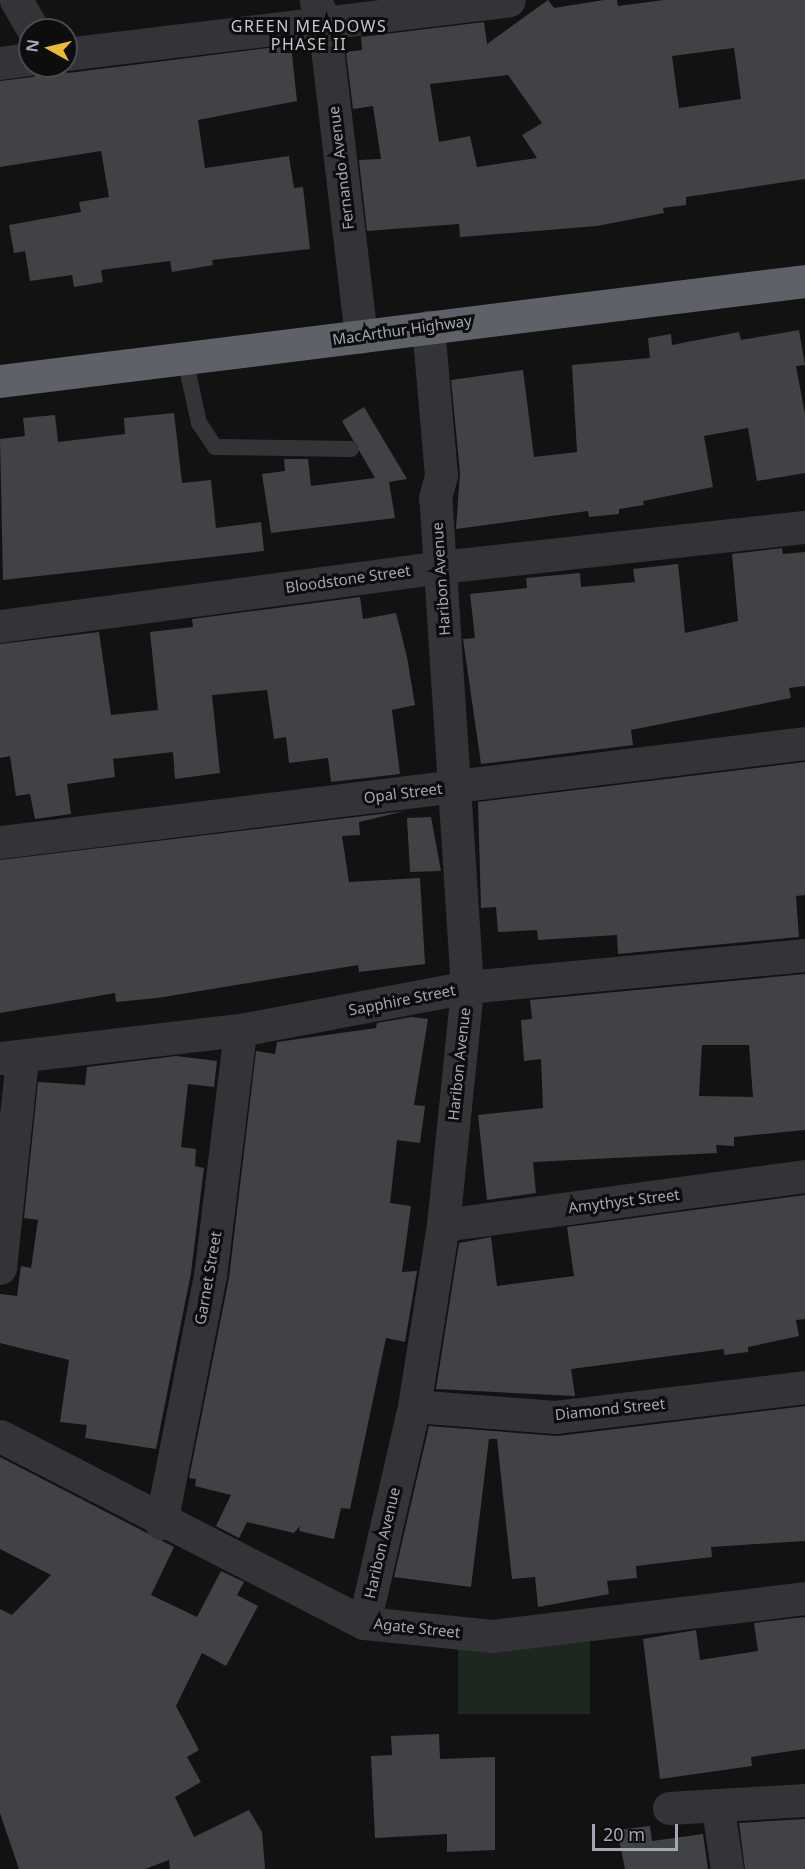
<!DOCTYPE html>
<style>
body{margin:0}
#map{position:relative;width:805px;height:1869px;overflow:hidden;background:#121213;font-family:"Noto Sans",sans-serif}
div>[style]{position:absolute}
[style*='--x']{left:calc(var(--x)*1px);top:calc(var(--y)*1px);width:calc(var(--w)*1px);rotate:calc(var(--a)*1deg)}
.green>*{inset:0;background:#1e2620;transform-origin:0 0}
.building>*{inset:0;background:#414246}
.lane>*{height:16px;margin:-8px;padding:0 8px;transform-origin:8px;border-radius:8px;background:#333338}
.street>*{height:33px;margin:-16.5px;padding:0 16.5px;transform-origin:16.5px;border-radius:16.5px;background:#333338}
.highway>*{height:33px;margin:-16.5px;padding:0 16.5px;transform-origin:16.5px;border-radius:16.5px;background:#5f6169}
span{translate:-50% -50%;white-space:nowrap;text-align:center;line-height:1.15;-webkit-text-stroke:6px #0d0d0e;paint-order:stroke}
.street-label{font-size:15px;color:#a4a7b3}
.neighbourhood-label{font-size:16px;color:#c5c7d0;letter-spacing:1.5px}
.north{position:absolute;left:18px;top:18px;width:60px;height:60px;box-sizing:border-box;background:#0d0d0e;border:2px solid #494b50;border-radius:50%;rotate:278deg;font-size:16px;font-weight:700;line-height:24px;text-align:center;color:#a4a7b3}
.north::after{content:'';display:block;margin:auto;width:21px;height:27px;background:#ebbc32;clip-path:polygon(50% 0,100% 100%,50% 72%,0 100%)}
.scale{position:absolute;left:592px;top:1824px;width:86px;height:27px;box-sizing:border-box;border:3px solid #a4a7b3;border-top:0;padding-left:8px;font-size:18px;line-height:21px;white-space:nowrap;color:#a4a7b3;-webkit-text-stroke:4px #0d0d0e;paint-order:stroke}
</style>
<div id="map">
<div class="green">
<div style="left:590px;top:1638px;width:76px;height:132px;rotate:90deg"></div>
</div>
<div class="building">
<div style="clip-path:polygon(evenodd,548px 0,554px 8px,604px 0,617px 0,618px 6px,664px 0,805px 0,805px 179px,686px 197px,686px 205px,663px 208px,664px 213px,597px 226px,460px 237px,459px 224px,367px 231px,359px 160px,381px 159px,373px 106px,353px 109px,346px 52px,362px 50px,361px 37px,484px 22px,487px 44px,548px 0,734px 48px,741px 99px,679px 108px,672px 56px,734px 48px,548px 0,508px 75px,542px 123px,522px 135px,537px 158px,477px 167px,470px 136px,439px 142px,430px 84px,508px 75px)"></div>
<div style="clip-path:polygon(291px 45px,297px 101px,198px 120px,205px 168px,289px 156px,294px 188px,303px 187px,310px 249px,212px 260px,213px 265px,172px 272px,170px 261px,101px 270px,103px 282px,74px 287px,72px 275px,30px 281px,25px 251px,14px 253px,9px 225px,81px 212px,79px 202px,109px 197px,101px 151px,0 167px,0 81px,33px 77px,47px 66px,68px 73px)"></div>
<div style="clip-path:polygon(799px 330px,805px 365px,796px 366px,805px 414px,805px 473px,757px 481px,748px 428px,704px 436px,713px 487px,643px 501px,644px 505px,619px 509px,619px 514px,589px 517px,588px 511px,456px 529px,460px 473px,451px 380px,523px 370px,534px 457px,577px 452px,572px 365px,650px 358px,648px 338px,671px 334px,672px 345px,739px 332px,741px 340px)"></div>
<div style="clip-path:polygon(364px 407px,407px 479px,389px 482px,395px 518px,271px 533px,262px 474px,285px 471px,284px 459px,308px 459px,311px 486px,375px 478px,342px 421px)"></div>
<div style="clip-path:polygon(174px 413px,182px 483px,211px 480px,216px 528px,261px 522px,264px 551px,3px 580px,0 439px,25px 436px,23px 418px,55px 415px,58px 442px,125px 434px,124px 418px)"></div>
<div style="clip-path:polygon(782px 548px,783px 554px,805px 552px,805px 686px,789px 688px,791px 698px,631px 730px,633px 745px,481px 764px,463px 639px,475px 638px,470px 594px,527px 588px,526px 578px,580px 573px,581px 587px,635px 582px,633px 569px,678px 564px,685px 633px,738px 621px,732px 554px)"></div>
<div style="clip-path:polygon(360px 597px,363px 619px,396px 613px,407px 657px,415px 705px,392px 710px,400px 774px,331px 782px,328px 758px,289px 763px,286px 737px,274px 739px,267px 690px,212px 695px,220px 773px,175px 779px,173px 752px,113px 759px,115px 777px,67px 784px,71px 814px,35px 819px,30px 794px,16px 796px,10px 756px,0 758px,0 644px,99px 632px,111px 715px,158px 710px,150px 632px,193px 627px,192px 619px)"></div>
<div style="clip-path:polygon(805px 762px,805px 895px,796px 896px,799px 937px,618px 954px,617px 935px,538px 940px,537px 930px,498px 932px,496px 907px,481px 908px,478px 802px)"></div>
<div style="clip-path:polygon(405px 811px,359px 822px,360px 835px,342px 836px,349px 882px,420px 878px,425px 964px,359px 972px,358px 965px,157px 998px,116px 1002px,115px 993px,0 1013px,0 860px)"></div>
<div style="clip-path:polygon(431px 817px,441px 871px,410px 872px,407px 818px)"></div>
<div style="clip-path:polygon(evenodd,805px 974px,805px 1130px,734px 1137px,734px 1146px,716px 1145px,717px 1153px,533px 1162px,536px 1193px,487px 1200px,478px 1115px,543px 1108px,541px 1059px,524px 1061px,521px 1020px,532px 1019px,530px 1000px,805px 974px,702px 1045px,749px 1045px,753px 1097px,699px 1096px,702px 1045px)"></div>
<div style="clip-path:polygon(411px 1017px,428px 1019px,414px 1105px,425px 1106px,420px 1143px,397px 1140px,390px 1203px,411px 1206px,402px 1272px,417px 1271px,405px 1342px,386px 1338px,350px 1509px,341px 1508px,334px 1539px,299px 1531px,300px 1526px,294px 1533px,247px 1522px,239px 1538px,216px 1526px,231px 1495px,195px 1486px,196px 1479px,189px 1478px,229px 1278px,256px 1051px,275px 1054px,277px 1042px,376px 1028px,377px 1023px)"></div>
<div style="clip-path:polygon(176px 1056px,217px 1061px,214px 1087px,188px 1084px,181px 1147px,196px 1149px,195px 1166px,204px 1168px,191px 1273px,156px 1449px,85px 1438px,87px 1425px,60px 1422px,69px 1360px,0 1343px,0 1294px,17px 1296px,21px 1266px,31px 1268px,38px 1220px,24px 1218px,38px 1082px,85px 1085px,87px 1067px)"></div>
<div style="clip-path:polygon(805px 1195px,805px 1319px,796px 1320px,799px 1336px,748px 1347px,748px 1352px,724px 1355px,724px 1349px,571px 1369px,575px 1396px,436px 1389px,459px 1243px,491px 1237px,497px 1286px,574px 1276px,567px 1227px)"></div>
<div style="clip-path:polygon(805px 1406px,805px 1541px,711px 1547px,712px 1557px,636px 1566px,637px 1578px,607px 1581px,609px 1594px,538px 1607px,535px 1577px,512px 1579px,497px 1439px,489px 1439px,471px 1587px,394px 1577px,429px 1426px,557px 1436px)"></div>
<div style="clip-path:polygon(0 1457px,174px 1547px,151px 1595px,197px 1617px,221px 1571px,244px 1582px,237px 1595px,258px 1606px,226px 1666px,202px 1653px,176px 1706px,199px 1750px,187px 1757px,201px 1782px,175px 1797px,194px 1837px,249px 1810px,262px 1832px,265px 1869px,170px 1869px,169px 1860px,145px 1869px,19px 1869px,0 1813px,0 1609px,12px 1615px,51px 1575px,0 1549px)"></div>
<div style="clip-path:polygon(805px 1617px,805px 1749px,751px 1757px,752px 1766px,660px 1779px,643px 1639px,696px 1630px,700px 1660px,758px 1651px,754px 1623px)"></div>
<div style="clip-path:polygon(439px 1734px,440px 1759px,495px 1757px,495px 1850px,447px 1852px,447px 1834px,375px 1838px,371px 1756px,392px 1755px,391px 1736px)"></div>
<div style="clip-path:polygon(805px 1819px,805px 1869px,745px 1869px,739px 1823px)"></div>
<div style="clip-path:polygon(650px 1826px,652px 1841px,703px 1834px,708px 1869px,625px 1869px,617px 1830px)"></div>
</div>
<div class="lane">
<div style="--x:185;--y:359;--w:66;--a:77.7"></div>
<div style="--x:199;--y:423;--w:29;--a:56"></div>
<div style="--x:215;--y:447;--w:136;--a:0.8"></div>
</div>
<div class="street">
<div style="--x:16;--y:0;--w:34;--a:60"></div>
<div style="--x:316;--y:2;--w:22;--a:68"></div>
<div style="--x:324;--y:22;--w:317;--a:83.3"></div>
<div style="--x:66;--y:54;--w:446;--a:-6.9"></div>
<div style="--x:0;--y:63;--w:30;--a:-8"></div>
<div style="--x:0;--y:626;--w:445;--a:-7.6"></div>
<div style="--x:441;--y:567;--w:366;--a:-6.3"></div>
<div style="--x:0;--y:842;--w:811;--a:-7.01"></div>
<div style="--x:0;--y:1058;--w:242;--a:-6.7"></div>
<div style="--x:240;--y:1030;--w:231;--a:-10.7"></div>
<div style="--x:467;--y:987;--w:340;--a:-5.4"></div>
<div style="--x:443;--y:1225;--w:365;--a:-7.7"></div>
<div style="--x:0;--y:1268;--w:211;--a:-84"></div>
<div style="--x:414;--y:1406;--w:141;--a:4.5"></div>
<div style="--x:555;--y:1417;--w:252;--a:-6.8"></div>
<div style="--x:0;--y:1436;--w:409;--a:27.2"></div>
<div style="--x:364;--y:1623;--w:129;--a:5.8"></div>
<div style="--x:492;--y:1636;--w:315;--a:-6.9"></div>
<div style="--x:161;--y:1523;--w:252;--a:-78.8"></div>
<div style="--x:210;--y:1276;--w:248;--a:-83"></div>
<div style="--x:364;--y:1623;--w:223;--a:-77"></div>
<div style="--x:414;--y:1406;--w:183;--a:-80.9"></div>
<div style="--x:443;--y:1225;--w:239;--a:-84.2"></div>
<div style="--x:467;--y:987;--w:490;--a:-93.7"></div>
<div style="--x:435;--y:498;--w:24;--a:-75"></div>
<div style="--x:441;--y:475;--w:149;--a:-95"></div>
<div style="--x:669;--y:1808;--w:136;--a:-3.4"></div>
<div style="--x:718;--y:1809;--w:61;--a:81.5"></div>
</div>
<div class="highway">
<div style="--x:0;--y:381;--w:811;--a:-7.08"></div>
</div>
<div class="street-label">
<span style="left:341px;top:168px;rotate:-97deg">Fernando Avenue</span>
<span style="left:402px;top:330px;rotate:-8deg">MacArthur Highway</span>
<span style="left:348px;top:579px;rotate:-8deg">Bloodstone Street</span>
<span style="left:441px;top:579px;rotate:-94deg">Haribon Avenue</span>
<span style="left:403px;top:793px;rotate:-7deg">Opal Street</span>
<span style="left:402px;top:1000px;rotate:-11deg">Sapphire Street</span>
<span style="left:459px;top:1064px;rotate:-84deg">Haribon Avenue</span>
<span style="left:624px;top:1201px;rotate:-7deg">Amythyst Street</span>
<span style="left:208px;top:1278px;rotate:-80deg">Garnet Street</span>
<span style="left:610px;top:1409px;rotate:-6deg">Diamond Street</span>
<span style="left:382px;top:1543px;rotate:-77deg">Haribon Avenue</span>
<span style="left:417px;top:1628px;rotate:6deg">Agate Street</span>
</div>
<div class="neighbourhood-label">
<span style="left:309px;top:35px">GREEN MEADOWS<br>PHASE II</span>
</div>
<div class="north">N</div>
<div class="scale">20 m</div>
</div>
